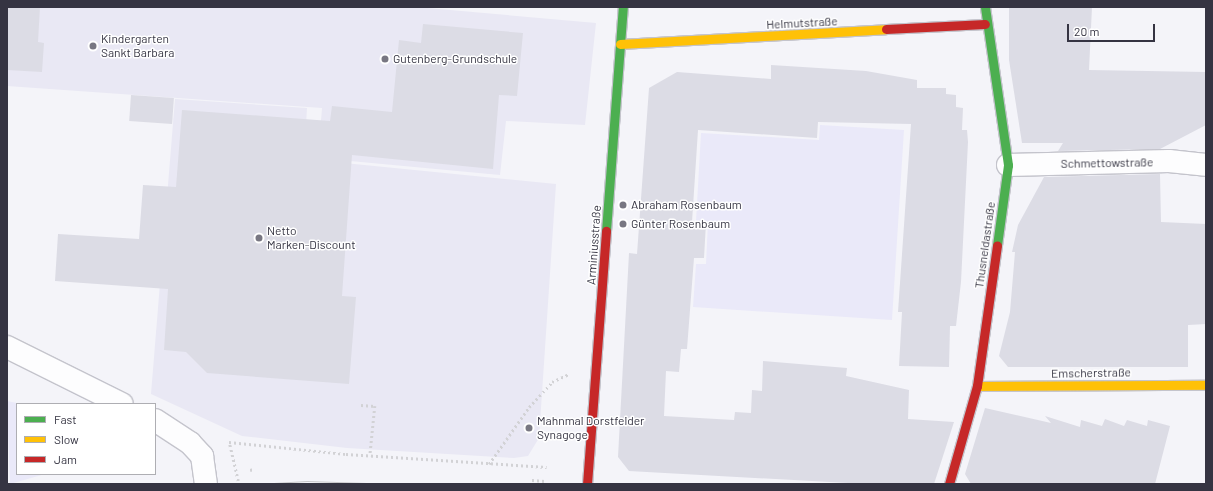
<!DOCTYPE html>
<meta charset="utf-8">
<style>
body{margin:0}
#map{position:relative;width:1213px;height:491px;overflow:hidden;background:#f4f4f9;font-family:Barlow,sans-serif}
div>[style]{position:absolute}
[style*='--x']{left:calc(var(--x)*1px);top:calc(var(--y)*1px);width:calc(var(--w)*1px);rotate:calc(var(--a)*1deg)}
.built>*{inset:0;background:#e9e8f4}
.green>*{inset:0;background:#eae9f9}
.building>*{inset:0;background:#dcdce5;transform-origin:0 0}
.path>*{height:2.5px;margin-top:-1.25px;transform-origin:0;background:repeating-linear-gradient(90deg,#d2d2d5 0 2px,transparent 0 5px)}
.roads{filter:drop-shadow(1px 0 #c4c4cc) drop-shadow(-1px 0 #c4c4cc) drop-shadow(0 1px #c4c4cc) drop-shadow(0 -1px #c4c4cc)}
.street>*{height:22px;margin:-11px;padding:0 11px;transform-origin:11px;border-radius:11px;background:#fdfdfe}
.fast>*{height:9px;margin:-4.5px;padding:0 4.5px;transform-origin:4.5px;border-radius:4.5px;background:#4caf50}
.slow>*{height:9px;margin:-4.5px;padding:0 4.5px;transform-origin:4.5px;border-radius:4.5px;background:#ffc107}
.jam>*{height:9px;margin:-4.5px;padding:0 4.5px;transform-origin:4.5px;border-radius:4.5px;background:#c62828}
.tram>*{height:1px;margin:-0.5px;padding:0 0.5px;transform-origin:0.5px;border-radius:0.5px;background:#c7c7c9}
.dots>*{width:11px;height:11px;translate:-50% -50%;box-sizing:border-box;border:2px solid #fff;border-radius:50%}
span{translate:-50% -50%;white-space:nowrap;text-align:center;line-height:1.15;-webkit-text-stroke:3px #fff;paint-order:stroke}
.street-label{font-size:12px;color:#353442}
.poi-label{font-size:12px;color:#353442}
.left{translate:0 -50%;text-align:left}
.frame{position:absolute;inset:0;border:8px solid #353442;pointer-events:none}
.legend{position:absolute;left:16px;top:403px;width:140px;height:72px;box-sizing:border-box;background:#fff;border:1px solid #aeaeb3;margin:0;padding:5px 7px;list-style:none;font-size:12px;color:#353442}
.legend li{display:flex;align-items:center;gap:8px;height:20px}
.legend b{width:20px;border:1px solid #aeaeb3}
.scale{position:absolute;left:1067px;top:24px;width:88px;height:18px;box-sizing:border-box;border:2px solid #353442;border-top:0;padding-left:5px;font-size:12px;line-height:14px;white-space:nowrap;color:#353442;-webkit-text-stroke:3px #fff;paint-order:stroke}
</style>
<div id="map">
<div class="built">
<div style="clip-path:polygon(7px 7px,416px 7px,596px 23px,585px 125px,506px 121px,500px 175px,318px 158px,322px 108px,7px 86px)"></div>
<div style="clip-path:polygon(175px 99px,307px 108px,304px 159px,556px 184px,539px 438px,528px 456px,514px 458px,347px 448px,242px 436px,151px 394px)"></div>
</div>
<div class="green">
<div style="clip-path:polygon(820px 125px,904px 130px,892px 320px,693px 307px,696px 264px,706px 264px,708px 222px,696px 221px,701px 133px,819px 140px)"></div>
<div style="clip-path:polygon(7px 401px,22px 404px,17px 404px,17px 474px,45px 474px,10px 484px)"></div>
</div>
<div class="building">
<div style="clip-path:polygon(7px 7px,40px 7px,38px 42px,44px 43px,42px 72px,7px 70px)"></div>
<div style="clip-path:polygon(1009px 7px,1092px 7px,1089px 70px,1206px 72px,1206px 125px,1160px 149px,1058px 151px,1063px 143px,1022px 143px,1009px 60px)"></div>
<div style="clip-path:polygon(423px 24px,523px 33px,517px 96px,499px 95px,493px 169px,352px 155px,342px 296px,356px 297px,349px 384px,207px 373px,186px 352px,164px 350px,168px 289px,55px 281px,58px 234px,139px 239px,143px 185px,176px 187px,182px 110px,330px 121px,332px 106px,392px 112px,399px 40px,421px 43px)"></div>
<div style="clip-path:polygon(771px 65px,866px 71px,917px 80px,917px 88px,946px 88px,946px 94px,956px 95px,956px 107px,963px 108px,962px 130px,967px 130px,968px 142px,961px 282px,956px 326px,950px 326px,949px 367px,899px 366px,902px 312px,898px 312px,911px 124px,818px 122px,817px 138px,698px 130px,692px 222px,706px 223px,704px 258px,694px 258px,687px 349px,681px 349px,679px 372px,666px 371px,664px 416px,734px 420px,735px 412px,751px 413px,752px 390px,762px 391px,763px 361px,847px 368px,846px 376px,909px 390px,908px 419px,954px 422px,934px 484px,866px 484px,629px 471px,618px 457px,629px 253px,637px 254px,649px 88px,677px 72px,771px 79px)"></div>
<div style="left:131px;top:95px;width:43px;height:26px;rotate:4deg"></div>
<div style="clip-path:polygon(1160px 174px,1161px 222px,1206px 224px,1206px 324px,1188px 325px,1188px 367px,1008px 367px,999px 356px,1010px 312px,1015px 252px,1012px 252px,1018px 225px,1044px 177px)"></div>
<div style="clip-path:polygon(985px 408px,1051px 423px,1045px 416px,1080px 427px,1081px 420px,1102px 426px,1105px 419px,1124px 426px,1127px 420px,1147px 426px,1148px 420px,1170px 426px,1155px 484px,971px 484px,965px 474px)"></div>
</div>
<div class="path">
<div style="--x:361;--y:405;--w:14;--a:4"></div>
<div style="--x:375;--y:406;--w:50;--a:95.7"></div>
<div style="--x:489;--y:464;--w:70;--a:-54.9"></div>
<div style="--x:529;--y:407;--w:34;--a:-47"></div>
<div style="--x:552;--y:382;--w:19;--a:-25"></div>
<div style="--x:250;--y:470;--w:4;--a:-14"></div>
<div style="--x:532;--y:480;--w:13;--a:4"></div>
<div style="--x:238;--y:481;--w:40;--a:-103"></div>
<div style="--x:229;--y:442;--w:118;--a:5.9"></div>
<div style="--x:346;--y:454;--w:201;--a:3.7"></div>
</div>
<div class="roads">
<div class="street">
<div style="--x:1008;--y:165;--w:161;--a:-1.4"></div>
<div style="--x:1169;--y:161;--w:37;--a:6"></div>
<div style="--x:7;--y:347;--w:128;--a:26.4"></div>
<div style="--x:155;--y:420;--w:42;--a:33.3"></div>
<div style="--x:190;--y:443;--w:18;--a:47"></div>
<div style="--x:202;--y:456;--w:28;--a:82"></div>
</div>
<div class="fast">
<div style="--x:985;--y:7;--w:160;--a:81.7"></div>
<div style="--x:1008;--y:165;--w:81;--a:97.8"></div>
<div style="--x:606;--y:231;--w:225;--a:-85.7"></div>
</div>
<div class="slow">
<div style="--x:620;--y:44;--w:266;--a:-3.2"></div>
<div style="--x:977;--y:386;--w:229;--a:-0.3"></div>
</div>
<div class="jam">
<div style="--x:886;--y:29;--w:99;--a:-2.9"></div>
<div style="--x:587;--y:484;--w:254;--a:-85.7"></div>
<div style="--x:949;--y:484;--w:102;--a:-74.1"></div>
<div style="--x:977;--y:386;--w:142;--a:-81.9"></div>
</div>
</div>
<div class="tram">
<div style="--x:257;--y:484;--w:50;--a:-3.4"></div>
<div style="--x:307;--y:481;--w:89;--a:1.9"></div>
</div>
<div class="dots">
<div style="left:93px;top:46px;background:#787782"></div>
<div style="left:385px;top:59px;background:#787782"></div>
<div style="left:623px;top:205px;background:#787782"></div>
<div style="left:623px;top:224px;background:#787782"></div>
<div style="left:259px;top:238px;background:#787782"></div>
<div style="left:529px;top:428px;background:#787782"></div>
</div>
<div class="street-label">
<span style="left:802px;top:23px;rotate:-3deg">Helmutstraße</span>
<span style="left:1107px;top:163px;rotate:-1deg">Schmettowstraße</span>
<span style="left:594px;top:245px;rotate:-86deg">Arminiusstraße</span>
<span style="left:985px;top:245px;rotate:-82deg">Thusneldastraße</span>
<span style="left:1091px;top:373px;rotate:-1deg">Emscherstraße</span>
</div>
<div class="poi-label">
<span class="left" style="left:101px;top:46px">Kindergarten<br>Sankt Barbara</span>
<span class="left" style="left:393px;top:59px">Gutenberg-Grundschule</span>
<span class="left" style="left:631px;top:205px">Abraham Rosenbaum</span>
<span class="left" style="left:631px;top:224px">Günter Rosenbaum</span>
<span class="left" style="left:267px;top:238px">Netto<br>Marken-Discount</span>
<span class="left" style="left:537px;top:428px">Mahnmal Dorstfelder<br>Synagoge</span>
</div>
<div class="frame"></div>
<ul class="legend">
<li><b style="height:5px;background:#4caf50"></b>Fast</li>
<li><b style="height:5px;background:#ffc107"></b>Slow</li>
<li><b style="height:5px;background:#c62828"></b>Jam</li>
</ul>
<div class="scale">20 m</div>
</div>
